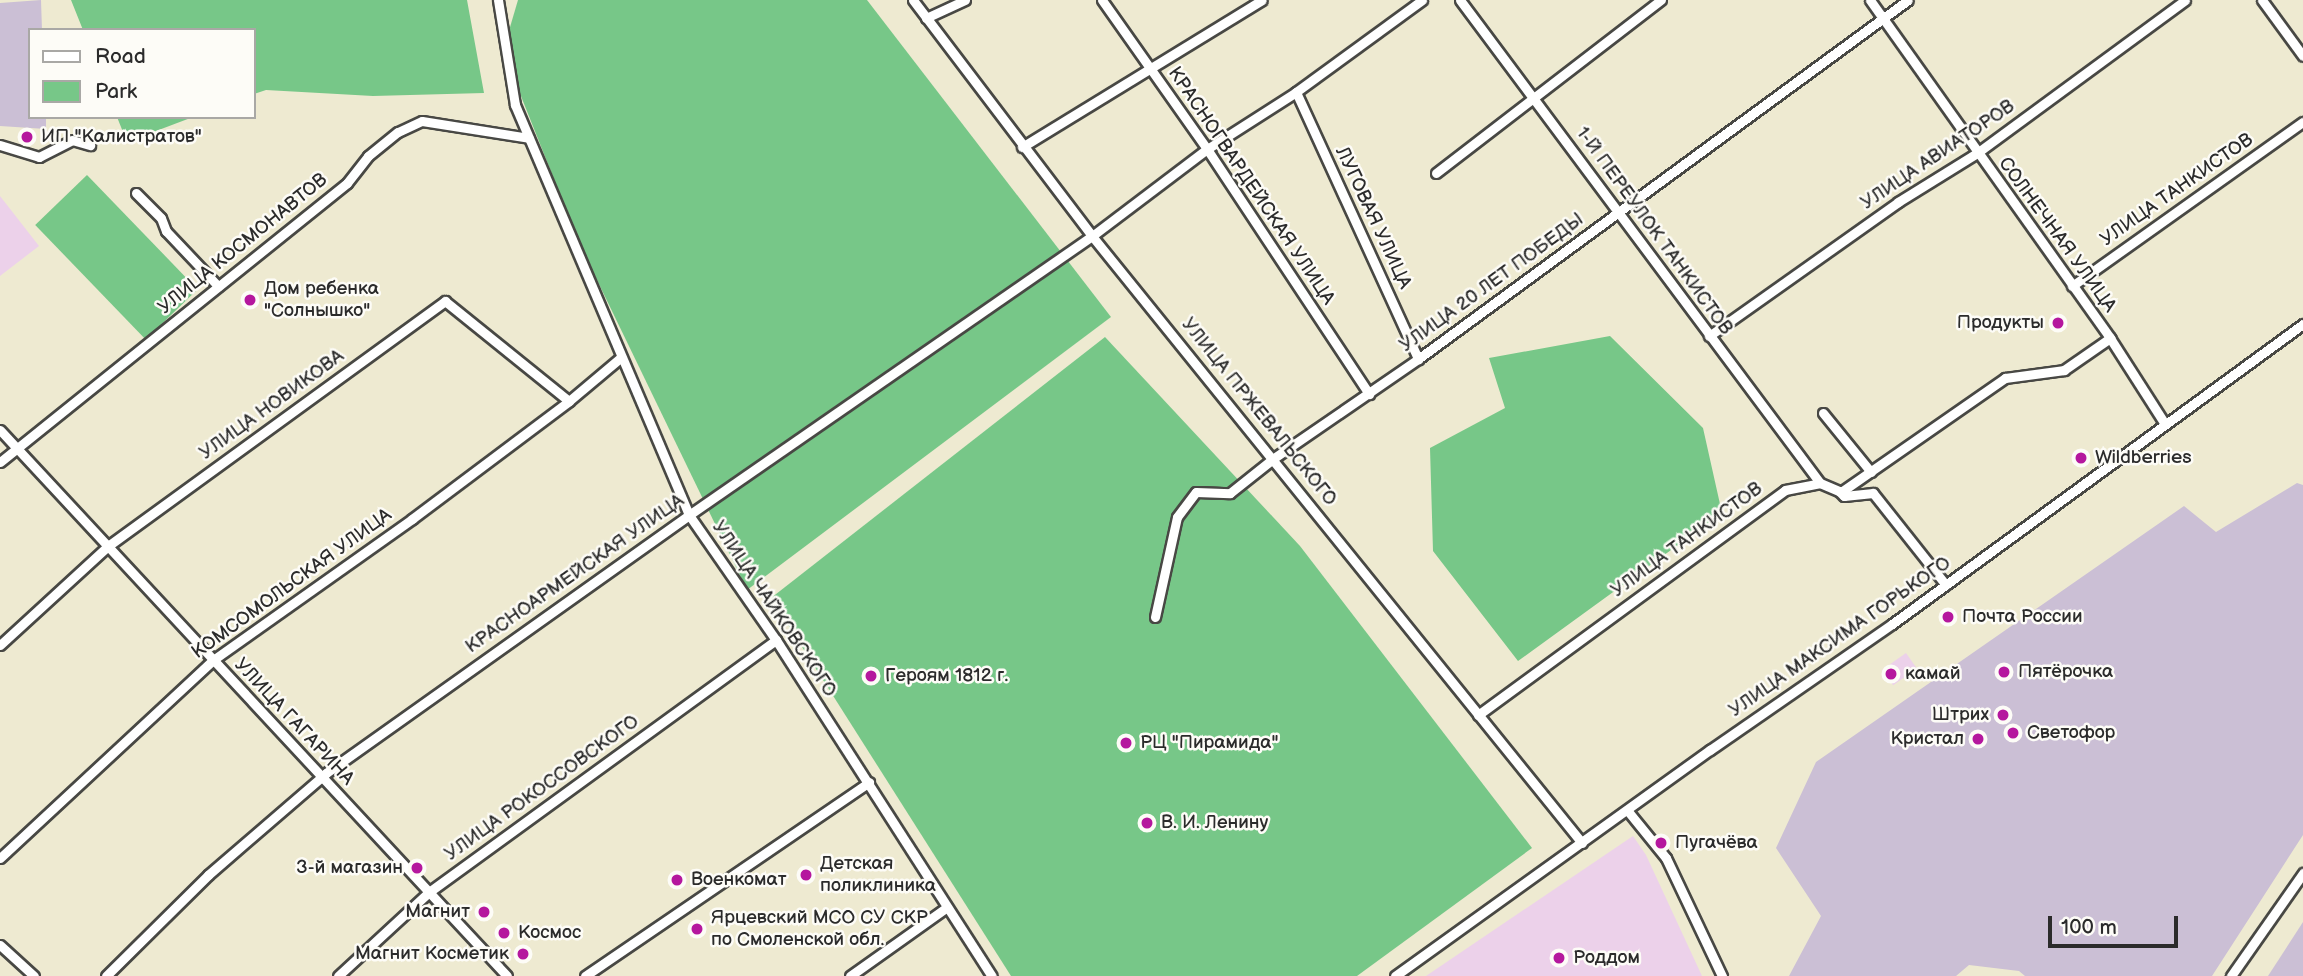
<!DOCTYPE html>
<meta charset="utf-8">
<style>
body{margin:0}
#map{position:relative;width:2303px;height:976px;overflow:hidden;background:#eeead1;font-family:"Balsamiq Sans",sans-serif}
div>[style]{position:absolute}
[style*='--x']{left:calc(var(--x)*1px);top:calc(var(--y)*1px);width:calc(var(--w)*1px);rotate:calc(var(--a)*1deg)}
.built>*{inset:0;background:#ecd1ea;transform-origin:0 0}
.industrial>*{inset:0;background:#cbbfd5}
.green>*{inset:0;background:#77c788;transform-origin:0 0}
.roads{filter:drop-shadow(2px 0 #484844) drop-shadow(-2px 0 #484844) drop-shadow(0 2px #484844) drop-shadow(0 -2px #484844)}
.minor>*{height:9px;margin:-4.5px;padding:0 4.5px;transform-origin:4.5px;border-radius:4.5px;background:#fff}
.dots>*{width:19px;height:19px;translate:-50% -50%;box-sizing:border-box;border:4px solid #fdfcf7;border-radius:50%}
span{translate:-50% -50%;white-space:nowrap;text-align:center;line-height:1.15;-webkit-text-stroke:5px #fdfcf7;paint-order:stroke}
.poi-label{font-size:19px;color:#2b2b2b}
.left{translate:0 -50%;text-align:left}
.right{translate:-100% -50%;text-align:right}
.street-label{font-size:19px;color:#2b2b2b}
.legend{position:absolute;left:28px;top:28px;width:228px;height:91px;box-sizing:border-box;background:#fdfcf7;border:2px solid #a9a8a5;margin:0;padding:9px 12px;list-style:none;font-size:21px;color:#2b2b2b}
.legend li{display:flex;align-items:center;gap:14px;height:35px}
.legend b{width:35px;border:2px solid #a9a8a5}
.scale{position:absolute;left:2048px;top:916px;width:130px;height:32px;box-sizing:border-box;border:4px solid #2b2b2b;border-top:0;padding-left:9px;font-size:21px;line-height:24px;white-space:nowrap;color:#2b2b2b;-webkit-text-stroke:5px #fdfcf7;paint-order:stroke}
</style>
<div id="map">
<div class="built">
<div style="clip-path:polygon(0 196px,39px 246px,0 276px)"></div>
<div style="left:1906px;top:653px;width:19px;height:29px;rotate:55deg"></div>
<div style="clip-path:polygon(1633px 836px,1646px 855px,1702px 976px,1426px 976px)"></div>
</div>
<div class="industrial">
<div style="clip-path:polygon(41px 0,42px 30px,30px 30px,30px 117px,46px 117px,46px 129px,0 126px,0 3px)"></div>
<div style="clip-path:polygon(2297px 483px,2303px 485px,2303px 835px,2212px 976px,2025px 976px,2019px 971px,1969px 965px,1956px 976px,1789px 976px,1821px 916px,1776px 848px,1816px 762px,2184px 506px,2216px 532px)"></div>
<div style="clip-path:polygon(2303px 922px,2303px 976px,2268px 976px)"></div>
</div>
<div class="green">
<div style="clip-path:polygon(71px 0,467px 0,484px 93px,373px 96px,266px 90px,254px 94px,254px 30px,83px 30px)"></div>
<div style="clip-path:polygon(518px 0,867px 0,1111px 317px,747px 590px,581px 247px,503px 51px)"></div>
<div style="clip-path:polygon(117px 117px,193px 117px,127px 142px)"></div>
<div style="left:87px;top:175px;width:159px;height:72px;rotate:46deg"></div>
<div style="clip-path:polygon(1610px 336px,1703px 428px,1722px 513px,1518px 661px,1433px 551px,1430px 448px,1505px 408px,1489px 358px)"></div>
<div style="clip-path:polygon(1105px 337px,1300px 546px,1532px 848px,1357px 976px,1011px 976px,771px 598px)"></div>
</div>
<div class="roads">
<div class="minor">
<div style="--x:498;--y:0;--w:106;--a:80.8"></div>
<div style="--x:515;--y:105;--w:445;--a:67"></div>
<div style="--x:689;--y:515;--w:152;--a:55.2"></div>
<div style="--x:776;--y:640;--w:399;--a:57.3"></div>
<div style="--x:913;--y:0;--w:296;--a:52.8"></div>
<div style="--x:1092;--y:236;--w:780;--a:51.09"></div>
<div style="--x:1102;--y:0;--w:182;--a:54.8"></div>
<div style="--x:1207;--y:149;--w:294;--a:56.5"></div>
<div style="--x:1460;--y:0;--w:602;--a:53.3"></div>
<div style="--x:1870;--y:0;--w:415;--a:54.6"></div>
<div style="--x:2110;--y:338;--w:102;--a:57.4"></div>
<div style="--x:2262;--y:0;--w:69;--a:53.8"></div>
<div style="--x:926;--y:18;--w:43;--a:-24.8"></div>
<div style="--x:1296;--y:92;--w:294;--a:65.4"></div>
<div style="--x:0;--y:145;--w:41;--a:17.1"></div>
<div style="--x:39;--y:157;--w:37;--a:-27"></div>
<div style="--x:72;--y:140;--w:19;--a:16"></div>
<div style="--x:1022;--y:147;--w:281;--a:-31.5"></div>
<div style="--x:1436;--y:173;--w:284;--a:-37.6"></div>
<div style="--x:136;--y:193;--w:35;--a:45"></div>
<div style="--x:161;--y:218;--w:14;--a:69"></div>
<div style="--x:166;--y:231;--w:76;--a:46.6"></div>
<div style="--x:2072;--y:286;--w:283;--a:-35.4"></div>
<div style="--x:1709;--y:336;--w:232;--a:-35.3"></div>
<div style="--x:1898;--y:202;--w:93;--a:-31.8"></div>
<div style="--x:1977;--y:153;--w:258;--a:-36.3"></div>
<div style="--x:1823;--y:413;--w:76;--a:50.9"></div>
<div style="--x:0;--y:430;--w:745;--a:47.12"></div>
<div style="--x:0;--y:462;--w:445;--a:-38.8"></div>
<div style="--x:347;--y:183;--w:34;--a:-52"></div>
<div style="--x:368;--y:156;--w:38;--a:-39"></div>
<div style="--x:398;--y:132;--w:26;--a:-25"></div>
<div style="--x:422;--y:121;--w:108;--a:9"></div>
<div style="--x:1839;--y:491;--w:7;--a:45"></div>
<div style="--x:1844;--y:496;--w:29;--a:-6"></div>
<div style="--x:1873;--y:493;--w:117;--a:51.6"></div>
<div style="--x:1155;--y:617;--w:102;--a:-77.6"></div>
<div style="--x:1177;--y:517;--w:31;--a:-53"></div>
<div style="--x:1196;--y:492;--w:34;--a:2"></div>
<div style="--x:1230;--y:493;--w:56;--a:-38.5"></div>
<div style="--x:1274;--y:458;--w:175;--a:-34.5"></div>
<div style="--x:1418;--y:359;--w:607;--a:-36.23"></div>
<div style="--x:0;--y:645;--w:147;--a:-42.5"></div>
<div style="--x:108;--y:546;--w:417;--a:-36"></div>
<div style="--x:445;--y:301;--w:159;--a:38.9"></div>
<div style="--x:1478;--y:715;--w:381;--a:-36.2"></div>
<div style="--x:1785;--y:490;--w:36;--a:-11"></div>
<div style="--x:1820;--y:483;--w:23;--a:23"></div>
<div style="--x:1841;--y:492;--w:200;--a:-34.8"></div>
<div style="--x:2005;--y:378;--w:60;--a:-7.7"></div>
<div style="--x:2064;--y:370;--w:56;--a:-34.8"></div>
<div style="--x:1627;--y:810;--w:62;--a:50.9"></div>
<div style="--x:1666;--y:858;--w:131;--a:64.6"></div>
<div style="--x:0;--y:858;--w:291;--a:-42.9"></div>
<div style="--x:213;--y:660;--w:244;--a:-35.3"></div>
<div style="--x:412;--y:519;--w:196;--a:-36.9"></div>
<div style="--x:569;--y:401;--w:67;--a:-40.1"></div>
<div style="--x:0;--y:945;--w:46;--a:42.4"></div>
<div style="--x:106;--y:976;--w:144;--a:-44.7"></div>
<div style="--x:208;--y:875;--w:156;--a:-40.8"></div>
<div style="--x:326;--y:773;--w:445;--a:-35.4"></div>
<div style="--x:689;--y:515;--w:490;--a:-34.7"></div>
<div style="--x:1092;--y:236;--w:144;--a:-37.1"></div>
<div style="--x:1207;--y:149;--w:106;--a:-32.6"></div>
<div style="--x:1296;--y:92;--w:156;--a:-36.1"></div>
<div style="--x:338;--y:976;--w:124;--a:-42.7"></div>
<div style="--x:429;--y:892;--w:429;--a:-36"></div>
<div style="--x:585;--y:976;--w:344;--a:-34.3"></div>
<div style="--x:850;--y:976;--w:119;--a:-35.4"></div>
<div style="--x:1395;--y:976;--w:388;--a:-35.7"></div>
<div style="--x:1710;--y:750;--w:221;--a:-34.7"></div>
<div style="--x:1892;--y:624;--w:509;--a:-36.13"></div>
<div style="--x:2231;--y:976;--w:126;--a:-55"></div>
</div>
</div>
<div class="dots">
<div style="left:27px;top:137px;background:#b5179e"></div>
<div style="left:250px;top:300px;background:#b5179e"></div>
<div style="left:2058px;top:323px;background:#b5179e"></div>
<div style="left:2081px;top:458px;background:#b5179e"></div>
<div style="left:1948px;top:617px;background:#b5179e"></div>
<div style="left:2004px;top:672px;background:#b5179e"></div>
<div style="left:1891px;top:674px;background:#b5179e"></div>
<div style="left:871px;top:676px;background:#b5179e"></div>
<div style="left:2003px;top:715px;background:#b5179e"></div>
<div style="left:2013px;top:733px;background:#b5179e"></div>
<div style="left:1978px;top:739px;background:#b5179e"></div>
<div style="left:1126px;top:743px;background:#b5179e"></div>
<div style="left:1147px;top:823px;background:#b5179e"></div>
<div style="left:1661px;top:843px;background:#b5179e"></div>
<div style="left:417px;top:868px;background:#b5179e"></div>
<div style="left:806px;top:875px;background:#b5179e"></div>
<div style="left:677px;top:880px;background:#b5179e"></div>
<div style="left:484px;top:912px;background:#b5179e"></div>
<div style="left:697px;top:929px;background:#b5179e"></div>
<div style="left:504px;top:933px;background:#b5179e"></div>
<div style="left:523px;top:954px;background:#b5179e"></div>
<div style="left:1559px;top:958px;background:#b5179e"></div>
</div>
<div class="poi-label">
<span class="left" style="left:41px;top:137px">ИП "Калистратов"</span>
<span class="left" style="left:264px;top:300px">Дом ребенка<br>"Солнышко"</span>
<span class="right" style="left:2044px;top:323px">Продукты</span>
<span class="left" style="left:2095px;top:458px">Wildberries</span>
<span class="left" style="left:1962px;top:617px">Почта России</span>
<span class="left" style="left:2018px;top:672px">Пятёрочка</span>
<span class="left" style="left:1905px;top:674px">камай</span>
<span class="left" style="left:885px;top:676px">Героям 1812 г.</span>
<span class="right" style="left:1989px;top:715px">Штрих</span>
<span class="left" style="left:2027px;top:733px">Светофор</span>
<span class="right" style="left:1964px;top:739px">Кристал</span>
<span class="left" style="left:1140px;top:743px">РЦ "Пирамида"</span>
<span class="left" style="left:1161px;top:823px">В. И. Ленину</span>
<span class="left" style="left:1675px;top:843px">Пугачёва</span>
<span class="left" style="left:820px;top:875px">Детская<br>поликлиника</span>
<span class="right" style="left:403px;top:868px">3-й магазин</span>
<span class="left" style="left:691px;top:880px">Военкомат</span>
<span class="right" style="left:470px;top:912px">Магнит</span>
<span class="left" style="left:711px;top:929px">Ярцевский МСО СУ СКР<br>по Смоленской обл.</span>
<span class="left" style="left:518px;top:933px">Космос</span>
<span class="right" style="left:509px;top:954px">Магнит Косметик</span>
<span class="left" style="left:1573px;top:958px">Роддом</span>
</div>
<div class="street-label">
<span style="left:1938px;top:155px;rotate:-34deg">УЛИЦА АВИАТОРОВ</span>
<span style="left:1251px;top:186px;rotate:56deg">КРАСНОГВАРДЕЙСКАЯ УЛИЦА</span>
<span style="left:2177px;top:190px;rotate:-35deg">УЛИЦА ТАНКИСТОВ</span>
<span style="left:1373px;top:218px;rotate:65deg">ЛУГОВАЯ УЛИЦА</span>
<span style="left:1654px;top:231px;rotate:54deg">1-Й ПЕРЕУЛОК ТАНКИСТОВ</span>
<span style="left:2057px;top:235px;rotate:54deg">СОЛНЕЧНАЯ УЛИЦА</span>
<span style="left:243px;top:244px;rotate:-39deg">УЛИЦА КОСМОНАВТОВ</span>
<span style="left:1492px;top:283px;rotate:-36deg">УЛИЦА 20 ЛЕТ ПОБЕДЫ</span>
<span style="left:272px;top:405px;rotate:-36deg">УЛИЦА НОВИКОВА</span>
<span style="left:1259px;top:412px;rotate:51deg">УЛИЦА ПРЖЕВАЛЬСКОГО</span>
<span style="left:1687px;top:540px;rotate:-36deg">УЛИЦА ТАНКИСТОВ</span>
<span style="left:575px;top:574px;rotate:-35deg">КРАСНОАРМЕЙСКАЯ УЛИЦА</span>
<span style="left:292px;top:584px;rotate:-36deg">КОМСОМОЛЬСКАЯ УЛИЦА</span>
<span style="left:774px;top:609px;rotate:56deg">УЛИЦА ЧАЙКОВСКОГО</span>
<span style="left:1840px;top:637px;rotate:-35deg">УЛИЦА МАКСИМА ГОРЬКОГО</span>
<span style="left:294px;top:722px;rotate:47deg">УЛИЦА ГАГАРИНА</span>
<span style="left:542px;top:788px;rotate:-36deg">УЛИЦА РОКОССОВСКОГО</span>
</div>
<ul class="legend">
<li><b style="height:9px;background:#fff"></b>Road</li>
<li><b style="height:19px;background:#77c788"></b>Park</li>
</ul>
<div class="scale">100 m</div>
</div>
